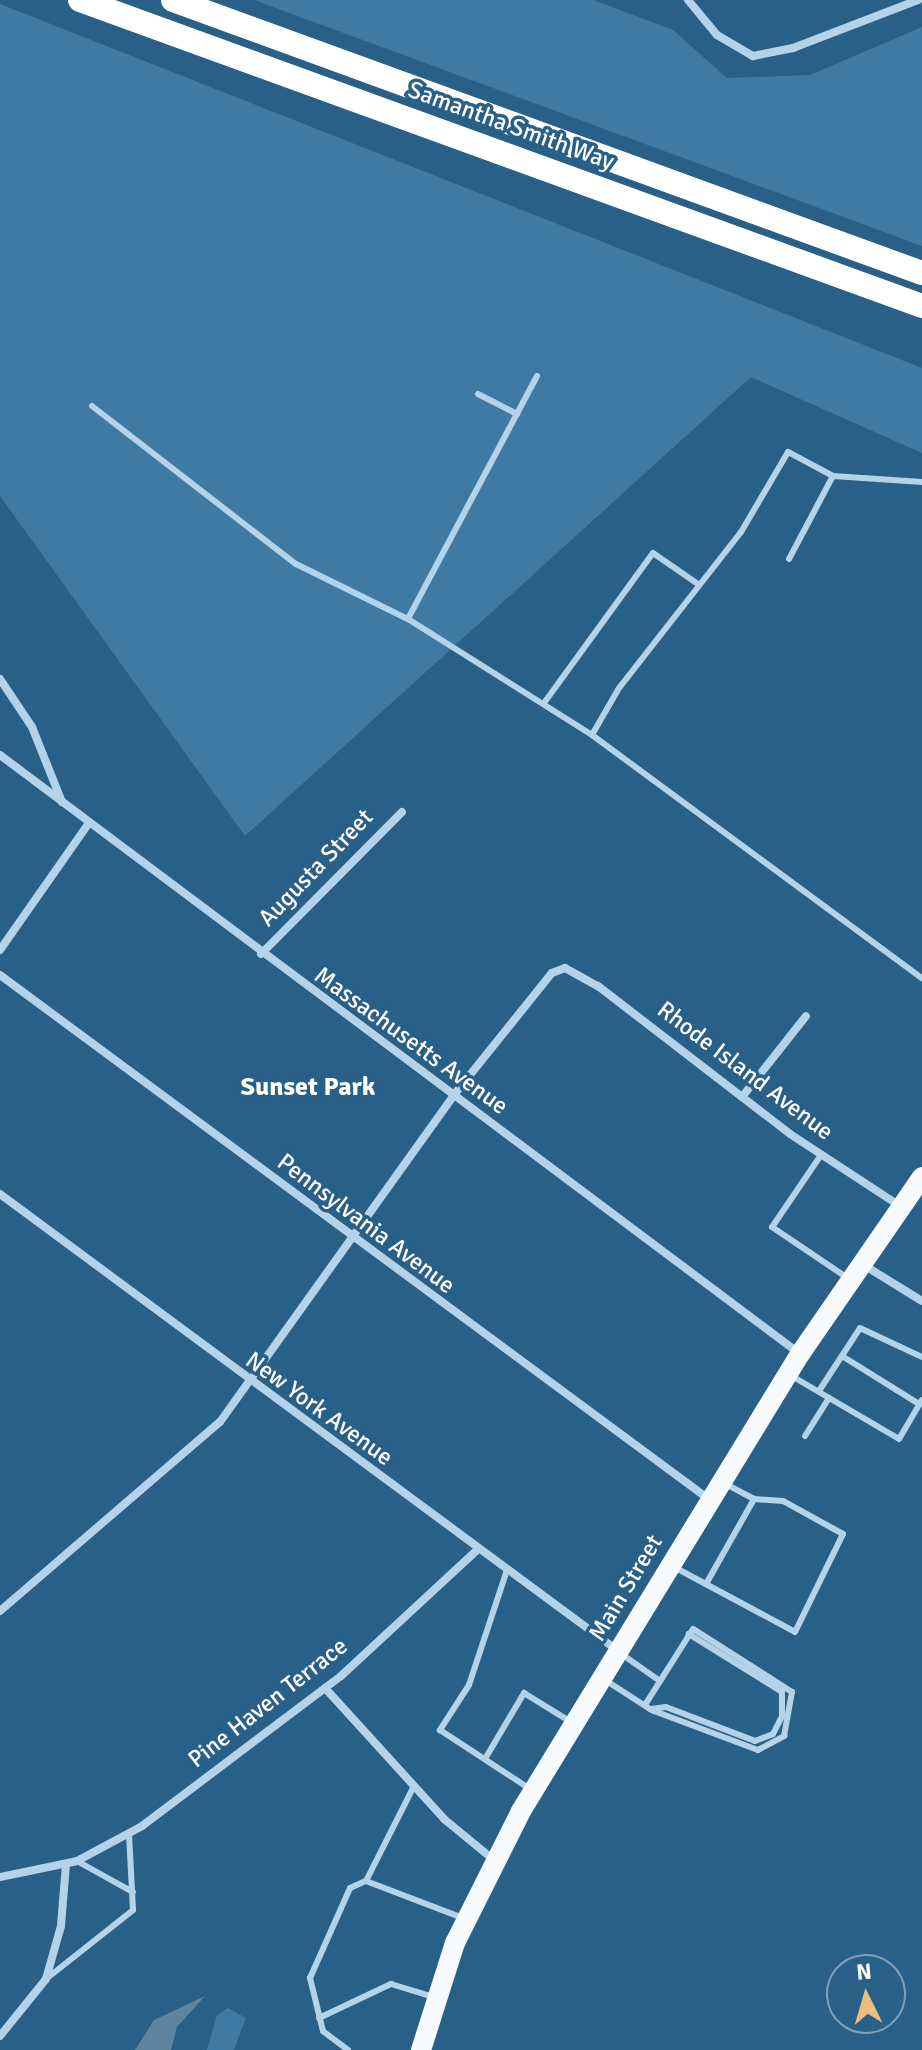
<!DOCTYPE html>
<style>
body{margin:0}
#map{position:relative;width:922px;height:2050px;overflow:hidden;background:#296087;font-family:Signika,sans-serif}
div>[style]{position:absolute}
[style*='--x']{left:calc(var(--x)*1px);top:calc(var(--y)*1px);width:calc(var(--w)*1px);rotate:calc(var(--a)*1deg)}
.green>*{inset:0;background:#3e7aa3}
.water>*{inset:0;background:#5f859e}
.lane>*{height:6px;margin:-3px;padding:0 3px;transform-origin:3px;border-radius:3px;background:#b5d3e8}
.street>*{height:8px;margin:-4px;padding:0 4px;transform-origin:4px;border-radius:4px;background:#b5d3e8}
.primary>*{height:20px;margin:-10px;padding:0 10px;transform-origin:10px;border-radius:10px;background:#f7fbfe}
.highway>*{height:24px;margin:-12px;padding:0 12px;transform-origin:12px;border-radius:12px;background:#fff}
span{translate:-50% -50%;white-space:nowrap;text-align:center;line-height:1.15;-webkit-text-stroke:7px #296087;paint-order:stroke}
.street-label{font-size:24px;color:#fff}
.neighbourhood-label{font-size:26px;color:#fff;font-weight:700}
.north{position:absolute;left:826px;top:1954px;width:80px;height:80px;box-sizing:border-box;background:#296087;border:2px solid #7fa0b7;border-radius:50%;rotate:355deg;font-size:22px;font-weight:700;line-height:32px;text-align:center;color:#fff}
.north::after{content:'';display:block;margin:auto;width:28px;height:36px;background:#efbc7c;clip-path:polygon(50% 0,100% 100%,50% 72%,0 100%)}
</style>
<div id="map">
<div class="green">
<div style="clip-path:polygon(254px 0,593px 0,673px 30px,727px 78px,810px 75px,922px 27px,922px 246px)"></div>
<div style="clip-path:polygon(0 4px,922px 368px,922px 453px,751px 377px,245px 836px,0 496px)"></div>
<div style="clip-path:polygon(228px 2008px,246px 2018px,234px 2050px,207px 2050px,217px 2015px)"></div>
</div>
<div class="water">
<div style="clip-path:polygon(205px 1996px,177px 2027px,171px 2050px,135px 2050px,154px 2020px)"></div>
</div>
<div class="lane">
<div style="--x:537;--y:376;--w:275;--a:118"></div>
<div style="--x:408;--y:619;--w:218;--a:32.2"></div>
<div style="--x:478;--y:394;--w:44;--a:27.1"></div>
<div style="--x:92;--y:406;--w:258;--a:37.8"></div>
<div style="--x:296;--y:564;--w:125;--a:26.2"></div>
<div style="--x:922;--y:482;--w:89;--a:-176.1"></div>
<div style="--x:833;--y:476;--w:51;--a:-151.9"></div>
<div style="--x:788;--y:452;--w:93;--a:120.4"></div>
<div style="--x:741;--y:532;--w:198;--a:128"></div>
<div style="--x:619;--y:688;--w:54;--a:119.9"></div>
<div style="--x:592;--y:735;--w:410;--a:36.4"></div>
<div style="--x:789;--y:559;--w:94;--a:-62.1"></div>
<div style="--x:544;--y:703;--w:185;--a:-54"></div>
<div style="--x:653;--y:553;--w:55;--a:34.6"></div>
<div style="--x:821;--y:1155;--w:87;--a:124.2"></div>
<div style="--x:772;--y:1227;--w:89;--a:34"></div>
<div style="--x:842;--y:1356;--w:91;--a:31.9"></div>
<div style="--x:790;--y:1375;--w:126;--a:30.4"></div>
<div style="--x:899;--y:1439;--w:45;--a:-59.5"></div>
<div style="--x:819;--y:1391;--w:75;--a:-56.9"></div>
<div style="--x:860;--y:1328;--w:68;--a:25.1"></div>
<div style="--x:805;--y:1436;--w:45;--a:-57.7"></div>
<div style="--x:674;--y:1567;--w:137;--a:28.2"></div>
<div style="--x:795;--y:1632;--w:109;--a:-63.9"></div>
<div style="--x:843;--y:1534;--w:68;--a:-151.2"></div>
<div style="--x:783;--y:1501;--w:29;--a:-176"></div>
<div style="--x:754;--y:1499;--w:34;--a:-152"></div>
<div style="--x:507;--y:1570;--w:121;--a:108.3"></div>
<div style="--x:469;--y:1685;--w:54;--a:122.8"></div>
<div style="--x:440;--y:1730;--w:108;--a:33.2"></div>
<div style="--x:706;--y:1584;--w:98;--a:-60.5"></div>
<div style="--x:620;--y:1653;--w:49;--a:35"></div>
<div style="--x:605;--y:1680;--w:54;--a:32.8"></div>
<div style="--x:650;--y:1709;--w:4;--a:27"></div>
<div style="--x:654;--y:1711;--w:111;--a:20.6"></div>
<div style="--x:758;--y:1750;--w:30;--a:-28"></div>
<div style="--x:784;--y:1736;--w:45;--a:-79.7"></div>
<div style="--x:792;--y:1692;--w:117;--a:-147.5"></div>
<div style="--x:693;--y:1629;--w:90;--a:122.3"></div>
<div style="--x:651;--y:1709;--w:15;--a:-8"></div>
<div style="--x:666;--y:1707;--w:95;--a:20.9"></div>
<div style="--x:755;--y:1741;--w:19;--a:-21"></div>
<div style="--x:773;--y:1734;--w:20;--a:-63"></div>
<div style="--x:782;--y:1716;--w:24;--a:-90"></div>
<div style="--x:782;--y:1692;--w:110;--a:-148.1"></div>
<div style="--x:485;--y:1759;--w:77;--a:-59.4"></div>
<div style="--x:524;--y:1693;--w:55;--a:31.7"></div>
<div style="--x:77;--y:1861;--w:64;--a:29"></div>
<div style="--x:366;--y:1881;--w:104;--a:20.9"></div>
<div style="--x:46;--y:1979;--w:111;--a:-38.4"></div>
<div style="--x:133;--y:1910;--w:76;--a:-93"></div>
<div style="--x:319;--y:2018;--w:80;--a:-25.3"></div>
<div style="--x:391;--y:1984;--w:45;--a:16.8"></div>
<div style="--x:348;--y:2050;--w:31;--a:-143"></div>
<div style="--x:323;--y:2031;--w:55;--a:-103.8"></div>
<div style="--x:310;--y:1978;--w:98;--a:-66"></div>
<div style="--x:350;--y:1888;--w:17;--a:-24"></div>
<div style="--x:366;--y:1881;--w:106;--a:-63.2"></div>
</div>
<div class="street">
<div style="--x:688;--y:0;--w:45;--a:50.4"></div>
<div style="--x:717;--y:35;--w:42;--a:30.3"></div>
<div style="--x:753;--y:56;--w:41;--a:-11.3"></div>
<div style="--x:793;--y:48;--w:134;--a:-21"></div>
<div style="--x:0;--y:679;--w:58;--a:56.3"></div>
<div style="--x:32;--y:727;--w:81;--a:68.2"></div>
<div style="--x:0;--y:755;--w:999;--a:36.82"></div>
<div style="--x:0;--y:950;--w:155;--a:-55"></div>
<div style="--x:261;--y:954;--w:200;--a:-45.2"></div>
<div style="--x:0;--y:975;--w:883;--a:36.48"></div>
<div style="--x:742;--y:1097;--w:103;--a:-51.7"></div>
<div style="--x:0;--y:1194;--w:767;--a:36.47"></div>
<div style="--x:862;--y:1264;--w:70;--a:31.7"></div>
<div style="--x:0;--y:1611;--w:290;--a:-40.7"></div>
<div style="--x:220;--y:1422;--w:401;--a:-54.4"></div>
<div style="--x:453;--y:1096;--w:158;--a:-51.2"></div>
<div style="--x:552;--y:973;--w:14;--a:-21"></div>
<div style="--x:565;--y:968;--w:38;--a:29"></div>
<div style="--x:598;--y:986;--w:242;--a:37.6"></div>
<div style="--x:790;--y:1134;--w:131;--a:33.2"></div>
<div style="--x:325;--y:1688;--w:177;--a:47.7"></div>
<div style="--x:444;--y:1819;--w:65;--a:39.4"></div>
<div style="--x:0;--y:1877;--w:79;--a:-11.7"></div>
<div style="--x:77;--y:1861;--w:74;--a:-28.3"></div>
<div style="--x:142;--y:1826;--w:249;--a:-37"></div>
<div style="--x:341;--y:1676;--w:187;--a:-42.8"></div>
<div style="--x:0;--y:2036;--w:73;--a:-51.1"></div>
<div style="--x:46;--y:1979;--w:55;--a:-74.2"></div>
<div style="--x:61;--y:1926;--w:62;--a:-85.4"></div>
</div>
<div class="primary">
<div style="--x:421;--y:2050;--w:112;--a:-72.4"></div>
<div style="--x:455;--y:1943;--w:148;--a:-63.4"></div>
<div style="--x:521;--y:1811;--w:535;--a:-58.6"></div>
<div style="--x:800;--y:1354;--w:215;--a:-55.4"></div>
</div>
<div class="highway">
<div style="--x:80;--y:0;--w:896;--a:19.97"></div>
<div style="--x:173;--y:0;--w:797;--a:20.03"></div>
</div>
<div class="street-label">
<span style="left:511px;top:126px;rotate:20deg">Samantha Smith Way</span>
<span style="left:316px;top:868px;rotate:-46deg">Augusta Street</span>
<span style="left:411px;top:1041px;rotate:36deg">Massachusetts Avenue</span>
<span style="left:745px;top:1071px;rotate:37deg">Rhode Island Avenue</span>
<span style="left:366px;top:1224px;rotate:37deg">Pennsylvania Avenue</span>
<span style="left:319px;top:1409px;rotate:36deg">New York Avenue</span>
<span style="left:626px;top:1588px;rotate:-59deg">Main Street</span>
<span style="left:268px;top:1703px;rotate:-38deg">Pine Haven Terrace</span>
</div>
<div class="neighbourhood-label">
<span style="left:308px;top:1088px">Sunset Park</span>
</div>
<div class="north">N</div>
</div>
